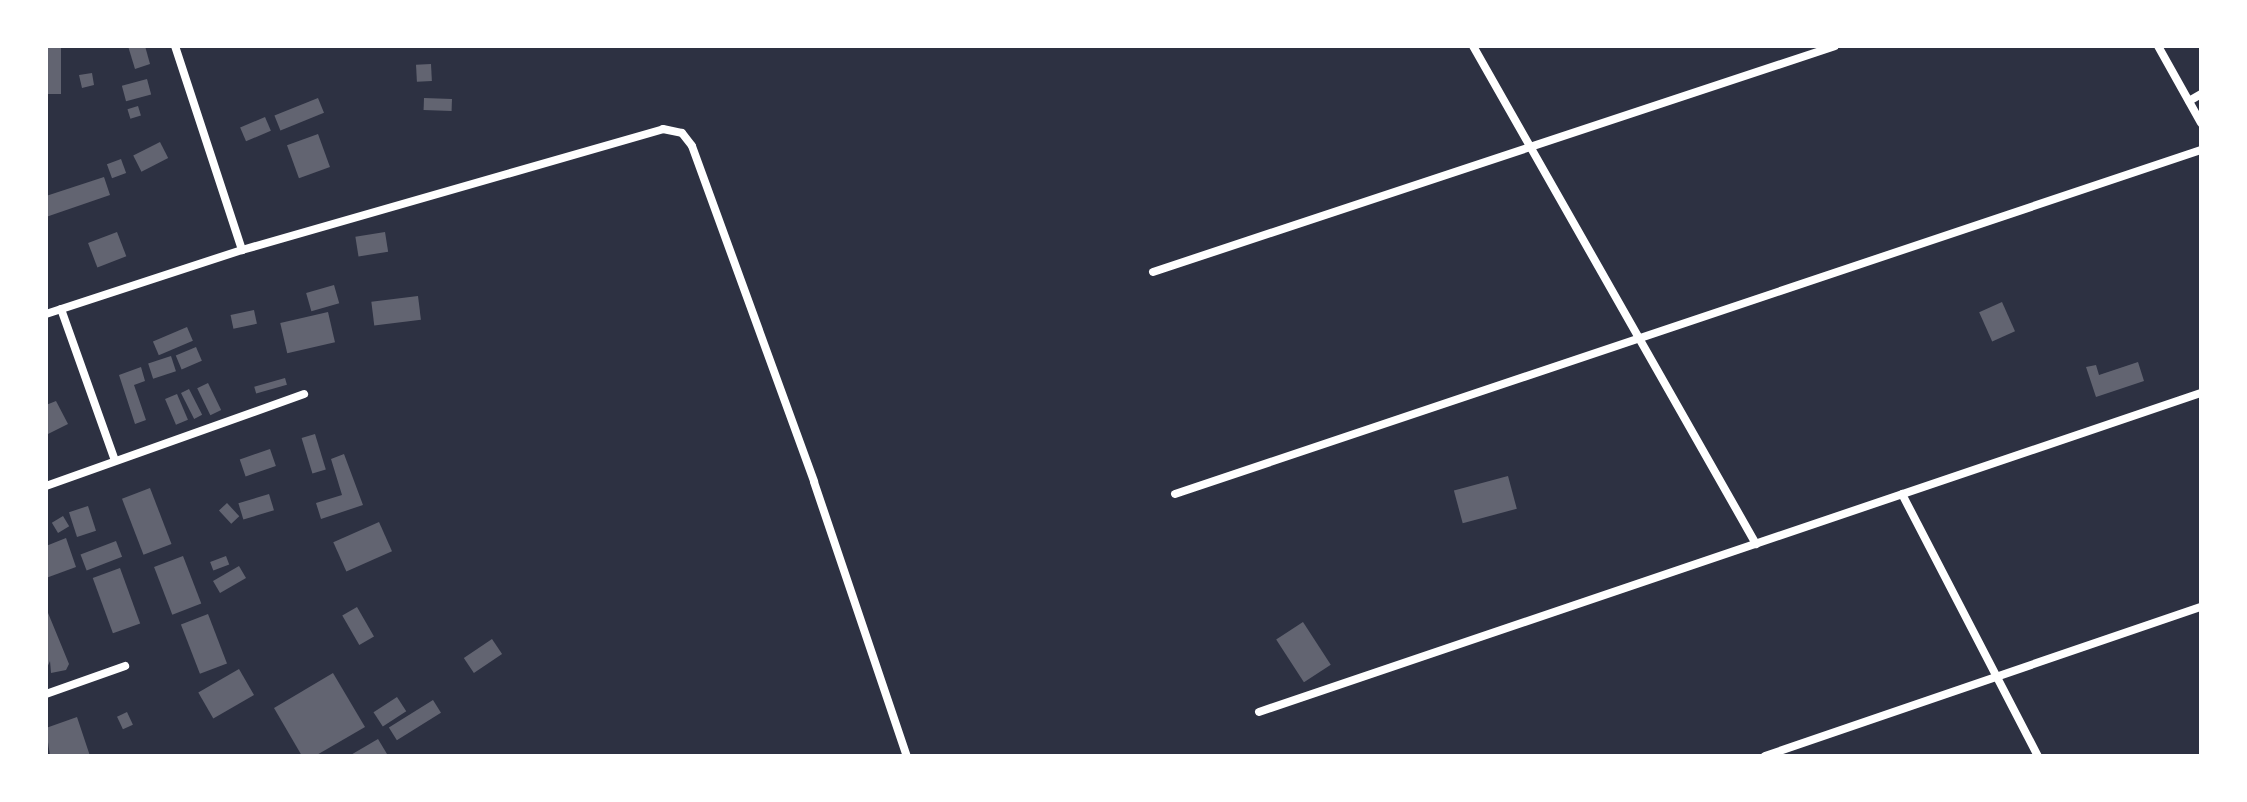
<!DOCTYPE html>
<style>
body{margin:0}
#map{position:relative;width:2247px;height:802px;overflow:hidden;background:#2d3142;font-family:"DejaVu Sans",sans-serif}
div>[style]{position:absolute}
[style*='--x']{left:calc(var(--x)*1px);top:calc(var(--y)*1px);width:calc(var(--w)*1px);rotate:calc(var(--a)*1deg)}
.building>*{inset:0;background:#626471;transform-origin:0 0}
.minor>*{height:8px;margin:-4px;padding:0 4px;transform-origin:4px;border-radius:4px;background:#fff}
span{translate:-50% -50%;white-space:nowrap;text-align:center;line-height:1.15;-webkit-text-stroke:8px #fff;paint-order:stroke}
.frame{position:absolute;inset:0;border:48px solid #fff;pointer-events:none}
</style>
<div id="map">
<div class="building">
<div style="left:48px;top:46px;width:13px;height:48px"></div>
<div style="clip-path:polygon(128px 46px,145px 46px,150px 64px,135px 69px)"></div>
<div style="left:431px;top:64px;width:17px;height:15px;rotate:87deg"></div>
<div style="clip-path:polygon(92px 73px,94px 85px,82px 88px,79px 75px)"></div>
<div style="left:147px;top:79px;width:16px;height:26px;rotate:75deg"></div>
<div style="left:318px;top:98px;width:16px;height:47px;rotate:68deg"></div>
<div style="left:424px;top:98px;width:28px;height:12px;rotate:2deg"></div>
<div style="left:138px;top:106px;width:10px;height:11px;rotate:73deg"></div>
<div style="left:265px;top:117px;width:15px;height:27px;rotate:67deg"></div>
<div style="left:318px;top:134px;width:35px;height:33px;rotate:70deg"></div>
<div style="left:160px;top:142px;width:18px;height:30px;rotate:63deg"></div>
<div style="left:121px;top:159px;width:15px;height:15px;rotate:70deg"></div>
<div style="clip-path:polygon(104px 177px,110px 195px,46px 217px,46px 196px)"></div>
<div style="left:117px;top:232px;width:26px;height:31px;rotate:69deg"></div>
<div style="left:385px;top:232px;width:20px;height:30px;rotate:81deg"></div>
<div style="left:334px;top:285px;width:19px;height:29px;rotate:74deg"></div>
<div style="left:418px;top:296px;width:24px;height:47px;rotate:83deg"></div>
<div style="left:2002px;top:302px;width:32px;height:25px;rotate:66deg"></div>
<div style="left:254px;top:310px;width:14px;height:24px;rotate:78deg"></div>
<div style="left:328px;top:312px;width:31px;height:49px;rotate:77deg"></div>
<div style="left:187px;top:327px;width:15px;height:37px;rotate:67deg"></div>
<div style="left:196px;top:347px;width:15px;height:22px;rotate:67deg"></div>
<div style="left:171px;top:356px;width:16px;height:24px;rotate:72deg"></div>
<div style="clip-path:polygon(2138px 362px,2144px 381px,2096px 397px,2086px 367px,2096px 365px,2099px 375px)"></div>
<div style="clip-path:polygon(141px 367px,145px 381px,134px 385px,146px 420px,135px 424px,119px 375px)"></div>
<div style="left:285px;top:378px;width:7px;height:32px;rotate:74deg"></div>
<div style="left:208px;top:383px;width:30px;height:12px;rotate:64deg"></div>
<div style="left:189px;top:389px;width:29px;height:9px;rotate:63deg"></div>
<div style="left:177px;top:394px;width:28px;height:13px;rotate:67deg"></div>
<div style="clip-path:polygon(56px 401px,68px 424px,46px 435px,46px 405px)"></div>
<div style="left:315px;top:434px;width:37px;height:14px;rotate:73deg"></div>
<div style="left:270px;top:449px;width:18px;height:32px;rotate:71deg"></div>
<div style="clip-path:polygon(344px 454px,363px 505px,321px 519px,316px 503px,342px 495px,331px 459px)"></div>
<div style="left:1508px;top:476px;width:34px;height:56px;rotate:75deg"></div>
<div style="left:150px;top:488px;width:60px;height:30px;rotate:69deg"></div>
<div style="left:269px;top:494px;width:17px;height:32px;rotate:73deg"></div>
<div style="left:227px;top:503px;width:18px;height:11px;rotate:47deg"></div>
<div style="left:88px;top:506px;width:26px;height:20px;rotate:72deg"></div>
<div style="left:63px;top:516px;width:12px;height:13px;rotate:59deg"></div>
<div style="left:379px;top:522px;width:32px;height:50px;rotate:66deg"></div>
<div style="clip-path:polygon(66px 538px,76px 567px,46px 578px,46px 546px)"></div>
<div style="left:116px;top:541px;width:17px;height:38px;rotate:69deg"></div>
<div style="left:183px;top:556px;width:51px;height:31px;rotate:69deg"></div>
<div style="left:226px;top:556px;width:9px;height:17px;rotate:69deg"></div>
<div style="left:239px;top:566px;width:14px;height:30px;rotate:60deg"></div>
<div style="left:120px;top:568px;width:59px;height:29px;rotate:70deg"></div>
<div style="left:357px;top:607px;width:34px;height:17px;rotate:60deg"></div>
<div style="clip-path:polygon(46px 608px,69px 664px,66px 670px,51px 673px,50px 661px,46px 670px)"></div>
<div style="left:208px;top:614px;width:53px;height:29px;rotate:69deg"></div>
<div style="left:1303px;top:622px;width:51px;height:32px;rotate:57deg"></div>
<div style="left:492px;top:639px;width:18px;height:34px;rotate:56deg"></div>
<div style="left:239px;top:669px;width:30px;height:47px;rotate:60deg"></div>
<div style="clip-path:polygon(333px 673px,365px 727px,315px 756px,302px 756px,274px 708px)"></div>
<div style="left:397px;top:697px;width:17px;height:28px;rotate:57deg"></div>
<div style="left:433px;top:700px;width:15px;height:52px;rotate:58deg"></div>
<div style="left:127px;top:712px;width:14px;height:11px;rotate:65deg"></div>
<div style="clip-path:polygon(77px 717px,90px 756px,50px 756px,46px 728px)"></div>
<div style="clip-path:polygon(378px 739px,387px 754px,349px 756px)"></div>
</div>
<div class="minor">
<div style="--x:175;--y:46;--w:215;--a:71.8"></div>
<div style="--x:1473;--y:46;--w:573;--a:60.39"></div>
<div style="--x:2158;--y:46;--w:88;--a:60.8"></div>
<div style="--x:2189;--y:101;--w:14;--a:-30"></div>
<div style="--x:1153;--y:272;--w:718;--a:-18.33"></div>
<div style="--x:61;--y:309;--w:161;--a:70.4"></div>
<div style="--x:46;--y:314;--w:206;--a:-18.1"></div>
<div style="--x:242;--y:250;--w:438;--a:-16"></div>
<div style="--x:663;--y:129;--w:19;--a:12"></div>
<div style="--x:682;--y:133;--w:16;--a:52"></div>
<div style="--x:692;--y:146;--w:357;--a:70"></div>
<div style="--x:814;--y:482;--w:289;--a:71.3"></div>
<div style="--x:46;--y:486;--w:274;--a:-19.6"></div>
<div style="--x:1175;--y:494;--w:1082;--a:-18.54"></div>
<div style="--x:1902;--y:494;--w:295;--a:62.6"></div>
<div style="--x:46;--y:694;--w:84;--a:-19.5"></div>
<div style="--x:1259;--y:712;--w:995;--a:-18.71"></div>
<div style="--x:1765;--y:756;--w:461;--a:-18.9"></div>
</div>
<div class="frame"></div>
</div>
